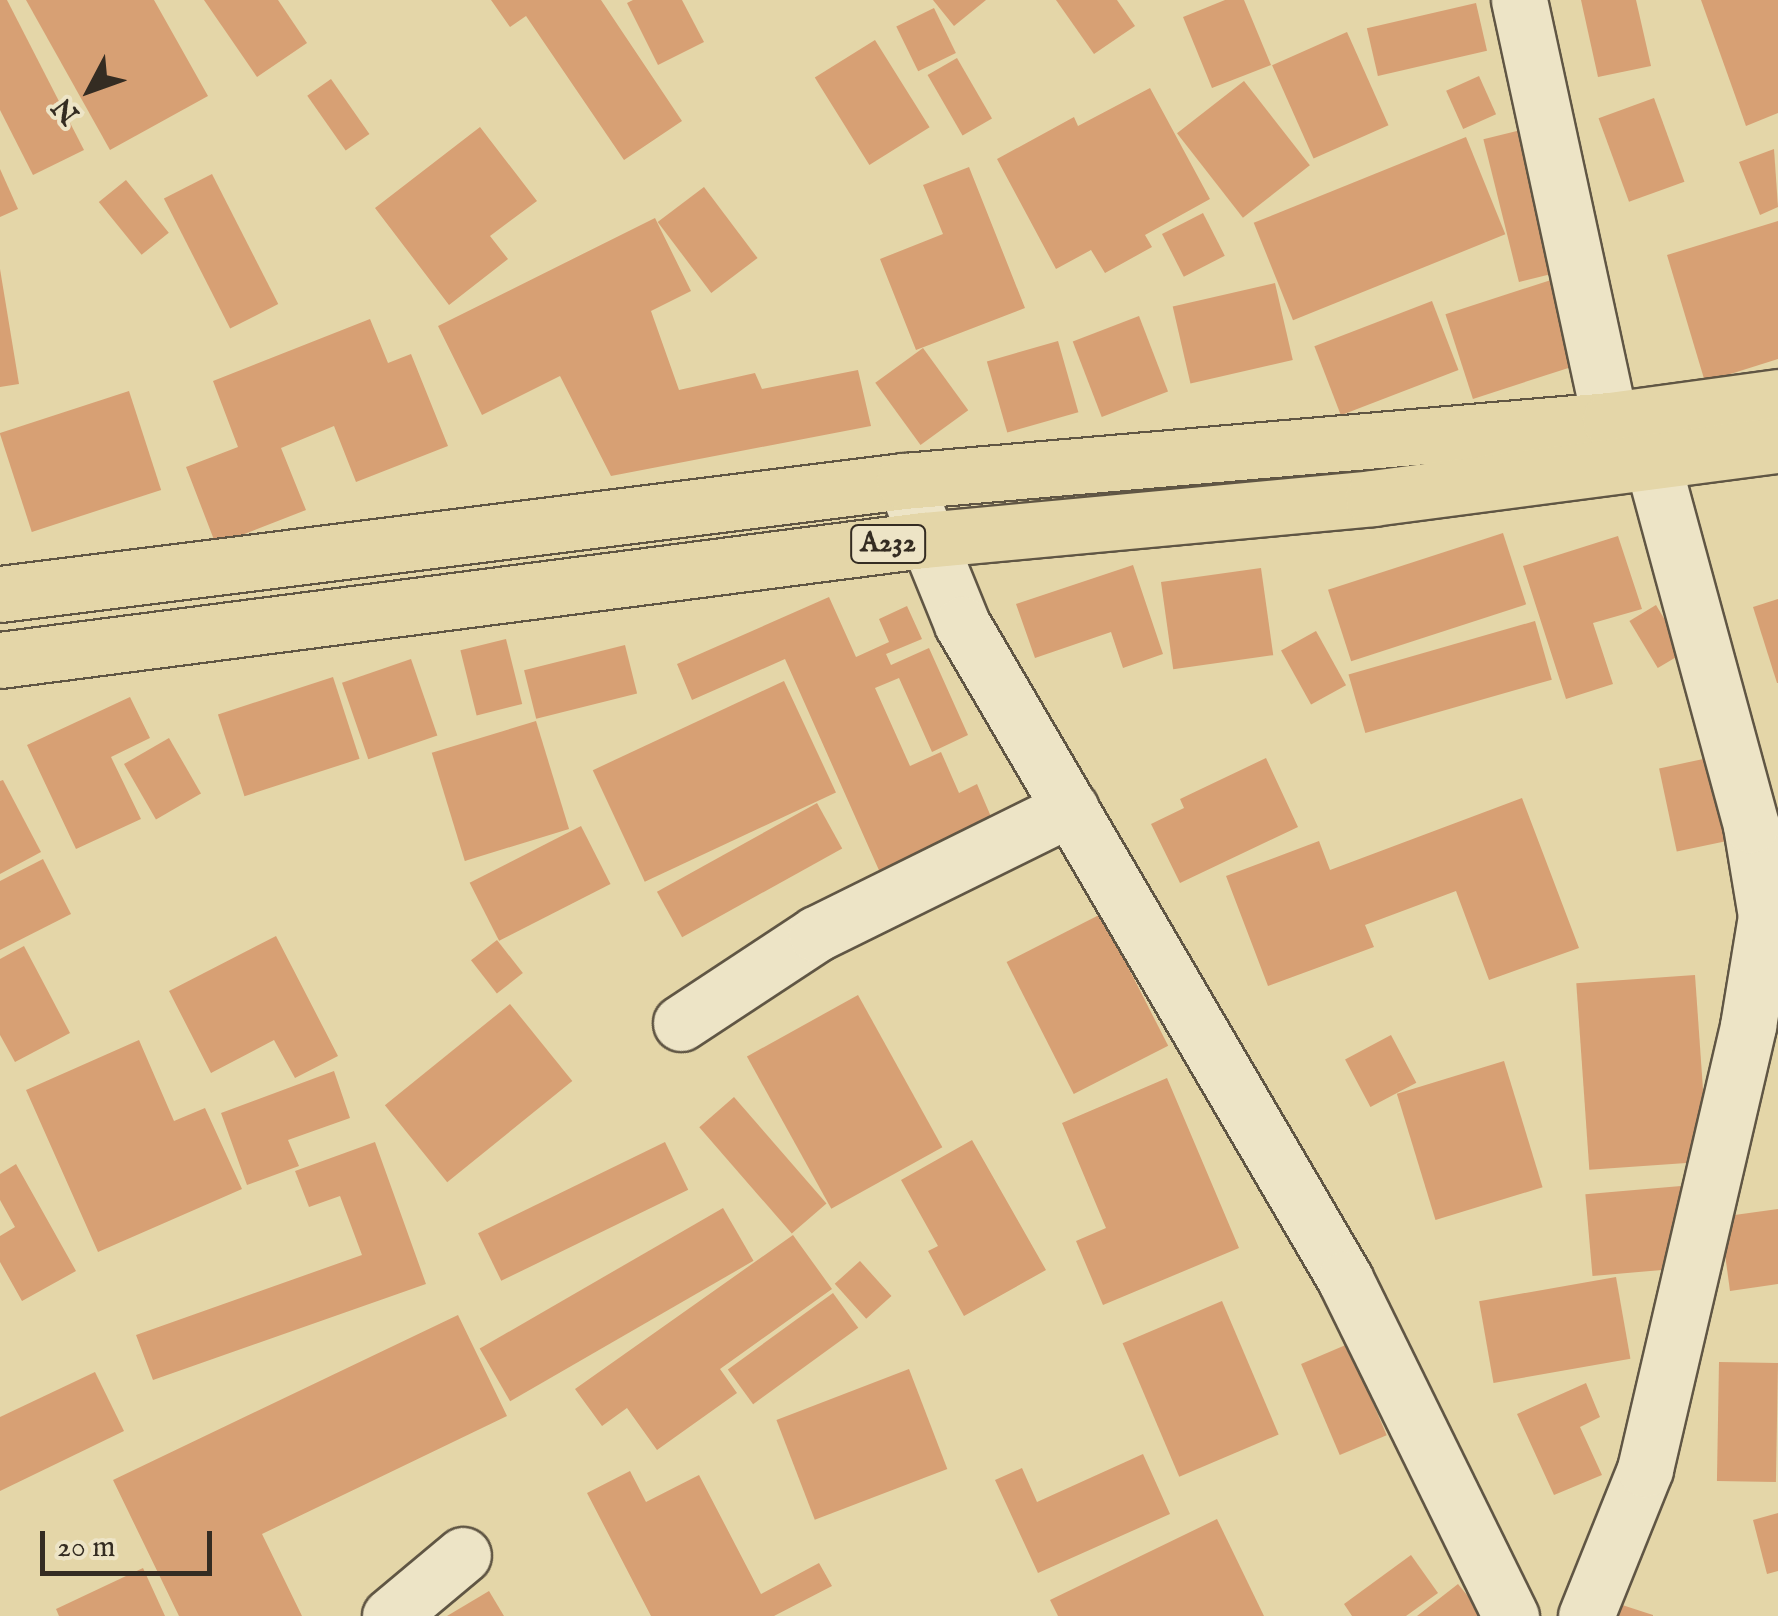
<!DOCTYPE html>
<style>
body{margin:0}
#map{position:relative;width:1778px;height:1616px;overflow:hidden;background:#e4d6a8;font-family:"IM FELL English",serif}
div>[style]{position:absolute}
[style*='--x']{left:calc(var(--x)*1px);top:calc(var(--y)*1px);width:calc(var(--w)*1px);rotate:calc(var(--a)*1deg)}
.building>*{inset:0;background:#d7a074;transform-origin:0 0}
.roads{filter:drop-shadow(2px 0 #605644) drop-shadow(-2px 0 #605644) drop-shadow(0 2px #605644) drop-shadow(0 -2px #605644)}
.street>*{height:55px;margin:-27.5px;padding:0 27.5px;transform-origin:27.5px;border-radius:27.5px;background:#ede4c6}
.secondary>*{height:55px;margin:-27.5px;padding:0 27.5px;transform-origin:27.5px;border-radius:27.5px;background:#ede4c6}
.primary>*{height:55px;margin:-27.5px;padding:0 27.5px;transform-origin:27.5px;border-radius:27.5px;background:#e4d6a8}
span{translate:-50% -50%;white-space:nowrap;text-align:center;line-height:1.15;-webkit-text-stroke:8px #ede4c6;paint-order:stroke}
.shield-label span{padding:2px 8px;background:#ede4c6;border:2px solid;border-radius:8px;-webkit-text-stroke-width:0}
.shield-label{font-size:28px;color:#342c22;font-weight:700}
.north{position:absolute;left:40px;top:40px;width:100px;height:100px;-webkit-text-stroke:8px #ede4c6;paint-order:stroke;rotate:229deg;font-size:28px;font-weight:700;line-height:40px;text-align:center;color:#342c22}
.north::after{content:'';display:block;margin:auto;width:35px;height:45px;background:#342c22;clip-path:polygon(50% 0,100% 100%,50% 72%,0 100%)}
.scale{position:absolute;left:40px;top:1531px;width:172px;height:45px;box-sizing:border-box;border:5px solid #342c22;border-top:0;padding-left:12px;font-size:30px;line-height:35px;white-space:nowrap;color:#342c22;-webkit-text-stroke:8px #ede4c6;paint-order:stroke}
</style>
<div id="map">
<div class="building">
<div style="clip-path:polygon(0 0,7px 0,84px 150px,33px 175px,0 110px)"></div>
<div style="clip-path:polygon(26px 0,154px 0,208px 96px,110px 150px)"></div>
<div style="clip-path:polygon(204px 0,278px 0,307px 43px,257px 77px)"></div>
<div style="clip-path:polygon(491px 0,601px 0,682px 121px,624px 160px,526px 16px,510px 27px)"></div>
<div style="clip-path:polygon(633px 0,682px 0,704px 42px,658px 65px,627px 3px)"></div>
<div style="clip-path:polygon(933px 0,986px 0,954px 26px)"></div>
<div style="clip-path:polygon(1056px 0,1117px 0,1135px 26px,1094px 54px)"></div>
<div style="clip-path:polygon(1225px 0,1244px 0,1271px 65px,1212px 88px,1183px 17px)"></div>
<div style="clip-path:polygon(1581px 0,1636px 0,1651px 66px,1598px 77px)"></div>
<div style="clip-path:polygon(1701px 0,1778px 0,1778px 113px,1746px 126px)"></div>
<div style="left:1476px;top:3px;width:49px;height:112px;rotate:77deg"></div>
<div style="left:934px;top:8px;width:50px;height:42px;rotate:64deg"></div>
<div style="left:1347px;top:32px;width:102px;height:82px;rotate:66deg"></div>
<div style="left:875px;top:40px;width:103px;height:71px;rotate:58deg"></div>
<div style="left:957px;top:58px;width:70px;height:34px;rotate:60deg"></div>
<div style="left:1479px;top:76px;width:42px;height:36px;rotate:66deg"></div>
<div style="left:331px;top:79px;width:67px;height:29px;rotate:55deg"></div>
<div style="left:1244px;top:81px;width:107px;height:85px;rotate:52deg"></div>
<div style="clip-path:polygon(1150px 88px,1210px 199px,1145px 235px,1152px 247px,1105px 273px,1091px 250px,1056px 269px,997px 159px,1074px 117px,1078px 126px)"></div>
<div style="left:1654px;top:98px;width:89px;height:59px;rotate:70deg"></div>
<div style="clip-path:polygon(480px 127px,537px 201px,490px 236px,508px 259px,449px 305px,375px 208px)"></div>
<div style="left:1529px;top:128px;width:147px;height:47px;rotate:76deg"></div>
<div style="left:1466px;top:137px;width:105px;height:229px;rotate:68deg"></div>
<div style="clip-path:polygon(1774px 149px,1778px 207px,1760px 215px,1739px 162px)"></div>
<div style="clip-path:polygon(969px 167px,1025px 308px,916px 350px,880px 259px,943px 234px,923px 185px)"></div>
<div style="clip-path:polygon(0 169px,18px 209px,0 217px)"></div>
<div style="left:212px;top:174px;width:146px;height:54px;rotate:63deg"></div>
<div style="left:126px;top:180px;width:68px;height:35px;rotate:51deg"></div>
<div style="left:704px;top:187px;width:89px;height:58px;rotate:53deg"></div>
<div style="left:1203px;top:213px;width:48px;height:46px;rotate:63deg"></div>
<div style="clip-path:polygon(655px 218px,691px 291px,651px 311px,679px 390px,755px 373px,762px 389px,858px 370px,871px 426px,611px 476px,560px 376px,482px 415px,438px 326px)"></div>
<div style="clip-path:polygon(1778px 221px,1778px 359px,1705px 382px,1667px 255px)"></div>
<div style="clip-path:polygon(0 269px,19px 384px,0 387px)"></div>
<div style="left:1551px;top:280px;width:89px;height:111px;rotate:72deg"></div>
<div style="left:1275px;top:283px;width:79px;height:105px;rotate:77deg"></div>
<div style="left:1432px;top:301px;width:74px;height:126px;rotate:69deg"></div>
<div style="left:1139px;top:316px;width:81px;height:71px;rotate:69deg"></div>
<div style="clip-path:polygon(370px 319px,388px 363px,411px 354px,448px 446px,356px 482px,334px 426px,281px 448px,306px 510px,216px 545px,186px 467px,238px 447px,213px 381px)"></div>
<div style="left:1058px;top:341px;width:74px;height:74px;rotate:74deg"></div>
<div style="left:923px;top:348px;width:77px;height:59px;rotate:54deg"></div>
<div style="left:129px;top:391px;width:104px;height:136px;rotate:72deg"></div>
<div style="left:1503px;top:533px;width:75px;height:184px;rotate:72deg"></div>
<div style="clip-path:polygon(1618px 536px,1642px 609px,1593px 623px,1613px 684px,1566px 699px,1523px 566px)"></div>
<div style="clip-path:polygon(1133px 565px,1163px 654px,1123px 668px,1111px 632px,1035px 658px,1016px 604px)"></div>
<div style="left:1261px;top:568px;width:88px;height:101px;rotate:82deg"></div>
<div style="clip-path:polygon(829px 597px,856px 657px,889px 642px,879px 619px,907px 606px,922px 639px,886px 654px,891px 665px,929px 648px,968px 735px,932px 752px,899px 678px,875px 688px,910px 766px,941px 752px,959px 793px,977px 784px,995px 826px,882px 877px,785px 659px,692px 700px,677px 664px)"></div>
<div style="clip-path:polygon(1778px 599px,1778px 683px,1777px 683px,1753px 607px)"></div>
<div style="left:1656px;top:605px;width:55px;height:31px;rotate:59deg"></div>
<div style="left:1535px;top:621px;width:61px;height:194px;rotate:74deg"></div>
<div style="left:1316px;top:631px;width:62px;height:40px;rotate:61deg"></div>
<div style="left:506px;top:639px;width:67px;height:47px;rotate:76deg"></div>
<div style="left:625px;top:645px;width:50px;height:104px;rotate:76deg"></div>
<div style="left:411px;top:659px;width:81px;height:73px;rotate:71deg"></div>
<div style="left:333px;top:677px;width:86px;height:121px;rotate:72deg"></div>
<div style="left:784px;top:681px;width:123px;height:211px;rotate:65deg"></div>
<div style="clip-path:polygon(130px 697px,150px 738px,111px 757px,141px 819px,76px 849px,27px 745px)"></div>
<div style="left:536px;top:721px;width:113px;height:109px;rotate:73deg"></div>
<div style="left:169px;top:738px;width:64px;height:52px;rotate:60deg"></div>
<div style="clip-path:polygon(1266px 758px,1298px 827px,1180px 883px,1151px 824px,1184px 808px,1180px 799px)"></div>
<div style="left:1708px;top:758px;width:85px;height:50px;rotate:78deg"></div>
<div style="clip-path:polygon(3px 780px,41px 852px,0 874px,0 781px)"></div>
<div style="clip-path:polygon(1522px 798px,1579px 948px,1489px 980px,1456px 891px,1365px 925px,1374px 947px,1268px 986px,1226px 876px,1319px 841px,1330px 870px)"></div>
<div style="left:817px;top:803px;width:52px;height:183px;rotate:61deg"></div>
<div style="left:581px;top:826px;width:65px;height:125px;rotate:63deg"></div>
<div style="clip-path:polygon(43px 859px,71px 914px,0 950px,0 881px)"></div>
<div style="left:1101px;top:914px;width:148px;height:106px;rotate:63deg"></div>
<div style="clip-path:polygon(276px 936px,338px 1056px,295px 1078px,274px 1040px,211px 1073px,169px 991px)"></div>
<div style="left:497px;top:940px;width:42px;height:33px;rotate:52deg"></div>
<div style="clip-path:polygon(24px 946px,70px 1033px,15px 1062px,0 1035px,0 959px)"></div>
<div style="left:1695px;top:975px;width:187px;height:119px;rotate:86deg"></div>
<div style="left:858px;top:995px;width:174px;height:127px;rotate:61deg"></div>
<div style="left:510px;top:1004px;width:99px;height:161px;rotate:51deg"></div>
<div style="left:1391px;top:1035px;width:54px;height:52px;rotate:62deg"></div>
<div style="clip-path:polygon(139px 1040px,174px 1121px,205px 1108px,242px 1189px,98px 1252px,26px 1090px)"></div>
<div style="left:1504px;top:1061px;width:132px;height:112px;rotate:73deg"></div>
<div style="clip-path:polygon(334px 1071px,350px 1118px,288px 1140px,299px 1166px,247px 1185px,221px 1113px)"></div>
<div style="clip-path:polygon(1167px 1078px,1239px 1248px,1103px 1305px,1076px 1241px,1106px 1228px,1062px 1123px)"></div>
<div style="left:734px;top:1097px;width:141px;height:46px;rotate:49deg"></div>
<div style="clip-path:polygon(972px 1140px,1046px 1270px,964px 1316px,928px 1251px,938px 1246px,901px 1180px)"></div>
<div style="clip-path:polygon(375px 1142px,426px 1284px,153px 1380px,136px 1335px,362px 1255px,340px 1196px,309px 1207px,295px 1171px)"></div>
<div style="left:665px;top:1142px;width:53px;height:208px;rotate:64deg"></div>
<div style="clip-path:polygon(16px 1164px,76px 1271px,22px 1301px,0 1262px,0 1236px,15px 1227px,0 1200px,0 1174px)"></div>
<div style="left:1681px;top:1186px;width:82px;height:96px;rotate:85deg"></div>
<div style="left:723px;top:1208px;width:61px;height:281px;rotate:60deg"></div>
<div style="clip-path:polygon(1778px 1209px,1778px 1284px,1730px 1291px,1720px 1217px)"></div>
<div style="clip-path:polygon(793px 1235px,832px 1289px,720px 1369px,737px 1393px,657px 1450px,627px 1408px,602px 1426px,575px 1389px)"></div>
<div style="left:860px;top:1261px;width:47px;height:34px;rotate:48deg"></div>
<div style="left:1616px;top:1277px;width:83px;height:139px;rotate:80deg"></div>
<div style="left:833px;top:1293px;width:43px;height:130px;rotate:54deg"></div>
<div style="left:1222px;top:1301px;width:145px;height:108px;rotate:67deg"></div>
<div style="clip-path:polygon(458px 1315px,507px 1416px,262px 1534px,302px 1616px,179px 1616px,113px 1480px)"></div>
<div style="left:1348px;top:1344px;width:99px;height:51px;rotate:67deg"></div>
<div style="left:1719px;top:1362px;width:59px;height:119px;rotate:1deg"></div>
<div style="left:909px;top:1369px;width:107px;height:142px;rotate:69deg"></div>
<div style="clip-path:polygon(95px 1372px,124px 1431px,0 1491px,0 1417px)"></div>
<div style="clip-path:polygon(1586px 1383px,1600px 1417px,1580px 1427px,1602px 1475px,1554px 1495px,1517px 1414px)"></div>
<div style="clip-path:polygon(1143px 1454px,1170px 1514px,1038px 1573px,995px 1480px,1022px 1468px,1037px 1502px)"></div>
<div style="clip-path:polygon(630px 1471px,646px 1502px,699px 1475px,761px 1594px,819px 1563px,832px 1586px,774px 1616px,651px 1616px,587px 1493px)"></div>
<div style="clip-path:polygon(1778px 1513px,1778px 1571px,1767px 1574px,1753px 1520px)"></div>
<div style="clip-path:polygon(1217px 1519px,1264px 1616px,1058px 1616px,1050px 1600px)"></div>
<div style="clip-path:polygon(1411px 1555px,1438px 1593px,1406px 1616px,1352px 1616px,1344px 1604px)"></div>
<div style="clip-path:polygon(143px 1568px,165px 1616px,59px 1616px,56px 1609px)"></div>
<div style="clip-path:polygon(1458px 1584px,1484px 1616px,1417px 1616px)"></div>
<div style="clip-path:polygon(489px 1591px,504px 1616px,447px 1616px)"></div>
<div style="clip-path:polygon(1616px 1603px,1653px 1615px,1653px 1616px,1612px 1616px)"></div>
</div>
<div class="roads">
<div class="street">
<div style="--x:681;--y:1023;--w:162;--a:-33.4"></div>
<div style="--x:816;--y:934;--w:284;--a:-26.3"></div>
<div style="--x:390;--y:1616;--w:95;--a:-39.9"></div>
<div style="--x:1586;--y:1616;--w:158;--a:-68.1"></div>
<div style="--x:1645;--y:1469;--w:455;--a:-76.9"></div>
<div style="--x:1748;--y:1026;--w:111;--a:-80.7"></div>
<div style="--x:1766;--y:916;--w:92;--a:-99.4"></div>
<div style="--x:1751;--y:825;--w:377;--a:-105.2"></div>
</div>
<div class="secondary">
<div style="--x:1519;--y:0;--w:430;--a:77.8"></div>
<div style="--x:904;--y:481;--w:154;--a:67.9"></div>
<div style="--x:962;--y:624;--w:759;--a:59.68"></div>
<div style="--x:1345;--y:1279;--w:376;--a:63.8"></div>
</div>
<div class="primary">
<div style="--x:0;--y:594;--w:911;--a:-7.13"></div>
<div style="--x:904;--y:481;--w:709;--a:-4.94"></div>
<div style="--x:1610;--y:420;--w:170;--a:-7.8"></div>
<div style="--x:0;--y:660;--w:931;--a:-7.41"></div>
<div style="--x:923;--y:540;--w:452;--a:-5.3"></div>
<div style="--x:1373;--y:498;--w:408;--a:-7.5"></div>
</div>
</div>
<div class="shield-label">
<span style="left:888px;top:544px">A232</span>
</div>
<div class="north">N</div>
<div class="scale">20 m</div>
</div>
